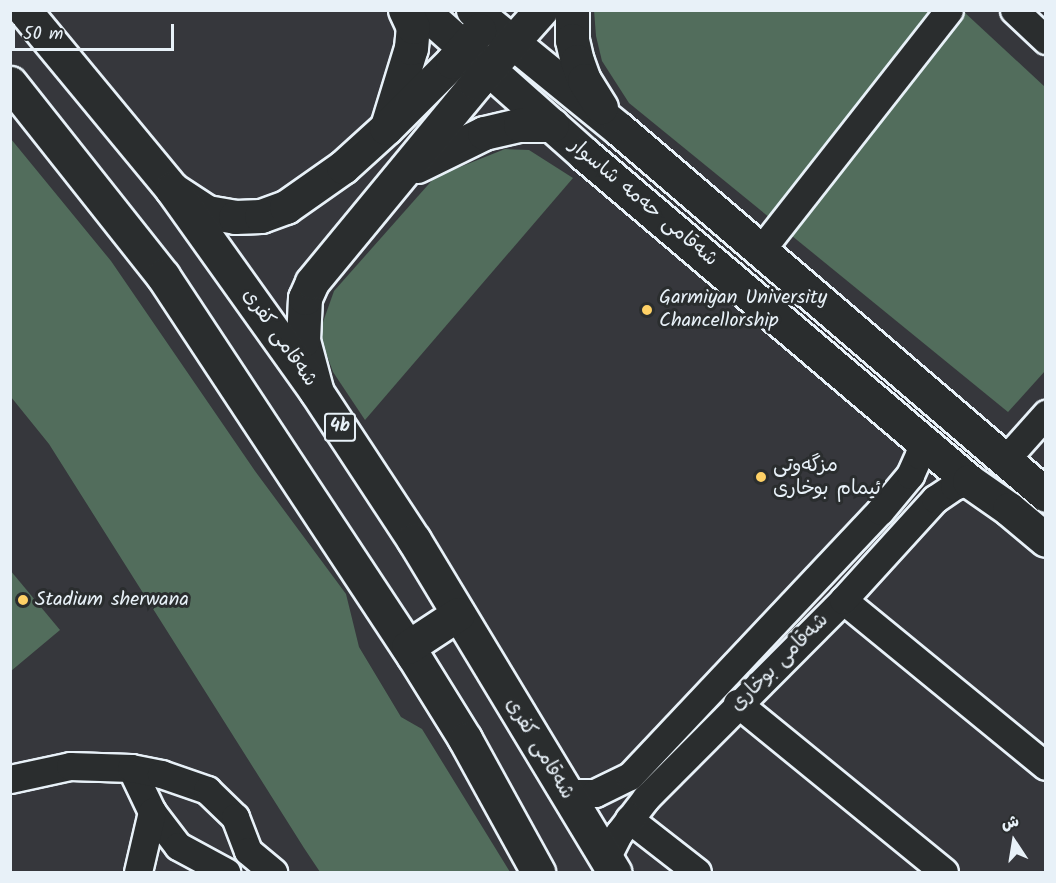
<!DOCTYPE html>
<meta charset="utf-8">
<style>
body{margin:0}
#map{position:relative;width:1056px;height:883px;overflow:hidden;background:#36373c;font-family:Kalam,"Playpen Sans Arabic",sans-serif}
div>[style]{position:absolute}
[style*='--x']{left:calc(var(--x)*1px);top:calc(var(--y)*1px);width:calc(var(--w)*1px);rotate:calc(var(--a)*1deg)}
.green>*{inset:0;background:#526d5c}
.roads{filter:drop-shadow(2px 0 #e8f1f8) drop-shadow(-2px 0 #e8f1f8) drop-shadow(0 2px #e8f1f8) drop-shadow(0 -2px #e8f1f8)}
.minor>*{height:27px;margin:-13.5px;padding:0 13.5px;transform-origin:13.5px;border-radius:13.5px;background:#2a2d2e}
.major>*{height:33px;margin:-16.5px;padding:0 16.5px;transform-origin:16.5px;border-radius:16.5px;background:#2a2d2e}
.highway>*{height:33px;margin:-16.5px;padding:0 16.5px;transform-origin:16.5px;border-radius:16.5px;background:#2a2d2e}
.dots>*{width:16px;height:16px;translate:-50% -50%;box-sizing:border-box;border:3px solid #2a2d2e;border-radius:50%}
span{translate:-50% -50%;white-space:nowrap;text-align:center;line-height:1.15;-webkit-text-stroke:6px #2a2d2e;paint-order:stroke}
.shield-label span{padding:2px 4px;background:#2a2d2e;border:2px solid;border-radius:4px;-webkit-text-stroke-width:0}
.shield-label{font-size:18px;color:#e8f1f8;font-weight:700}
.street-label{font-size:20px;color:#e8f1f8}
.poi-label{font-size:20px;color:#e8f1f8}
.left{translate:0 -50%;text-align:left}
.frame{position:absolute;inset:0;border:12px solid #e8f1f8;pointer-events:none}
.north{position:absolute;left:984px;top:811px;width:60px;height:60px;-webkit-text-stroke:4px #2a2d2e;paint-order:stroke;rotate:348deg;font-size:16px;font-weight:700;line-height:24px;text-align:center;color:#e8f1f8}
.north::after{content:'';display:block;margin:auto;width:21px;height:27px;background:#e8f1f8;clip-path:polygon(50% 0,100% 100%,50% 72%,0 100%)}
.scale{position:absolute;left:12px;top:24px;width:162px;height:27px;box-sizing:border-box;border:3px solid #e8f1f8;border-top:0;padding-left:8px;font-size:18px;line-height:21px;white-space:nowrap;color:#e8f1f8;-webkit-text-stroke:4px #2a2d2e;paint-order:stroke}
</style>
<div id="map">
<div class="green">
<div style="clip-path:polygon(594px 10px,963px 11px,1045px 87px,1045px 371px,1008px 412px,629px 103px,602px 61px,596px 36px)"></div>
<div style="clip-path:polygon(11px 139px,111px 261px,255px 471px,346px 594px,359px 647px,401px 717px,422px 729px,510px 872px,320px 872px,304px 848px,49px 444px,11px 397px)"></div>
<div style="clip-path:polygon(505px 149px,529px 150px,573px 178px,365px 420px,333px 372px,325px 350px,321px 334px,323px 322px,334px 291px,435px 177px)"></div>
<div style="clip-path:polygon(10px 570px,60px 630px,11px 671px,10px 671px)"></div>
</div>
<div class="roads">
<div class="minor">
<div style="--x:1014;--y:10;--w:44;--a:43.2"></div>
<div style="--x:760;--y:251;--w:306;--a:-51.9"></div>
<div style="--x:1005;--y:460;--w:62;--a:-48.3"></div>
<div style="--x:843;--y:600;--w:262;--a:39.3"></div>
<div style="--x:737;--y:703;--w:267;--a:39.2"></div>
<div style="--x:131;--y:768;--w:49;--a:64.5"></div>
<div style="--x:152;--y:812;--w:43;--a:52.6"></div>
<div style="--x:178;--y:846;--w:55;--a:28.4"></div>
<div style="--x:10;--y:779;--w:61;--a:-12.2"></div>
<div style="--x:70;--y:766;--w:61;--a:1.9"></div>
<div style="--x:131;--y:768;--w:31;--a:11"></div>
<div style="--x:161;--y:774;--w:49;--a:19.2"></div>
<div style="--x:207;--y:790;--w:39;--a:44"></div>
<div style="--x:235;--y:817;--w:36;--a:69"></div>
<div style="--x:248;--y:851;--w:33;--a:40"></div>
<div style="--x:565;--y:793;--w:30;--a:0"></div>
<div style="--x:595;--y:793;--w:39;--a:-26"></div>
<div style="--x:630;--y:776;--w:364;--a:-46.7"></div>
<div style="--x:880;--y:511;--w:47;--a:-50.2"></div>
<div style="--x:910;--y:475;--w:22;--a:-66"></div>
<div style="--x:919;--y:455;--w:16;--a:-79"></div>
<div style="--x:629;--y:819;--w:86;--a:37.9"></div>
<div style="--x:605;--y:860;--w:30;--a:-63"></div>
<div style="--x:619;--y:833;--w:44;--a:-52.4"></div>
<div style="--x:646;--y:798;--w:279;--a:-45.1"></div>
<div style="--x:843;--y:600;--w:137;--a:-47.7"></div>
<div style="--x:935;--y:499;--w:23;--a:-34"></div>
<div style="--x:954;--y:486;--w:16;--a:-18"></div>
<div style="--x:138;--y:872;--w:62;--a:-76.9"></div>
</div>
<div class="major">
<div style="--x:422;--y:10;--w:217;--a:41.6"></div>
<div style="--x:584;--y:154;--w:505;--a:40.34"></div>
<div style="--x:969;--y:481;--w:49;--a:35"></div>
<div style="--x:1009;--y:509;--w:48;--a:40"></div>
<div style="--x:473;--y:10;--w:188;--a:39.2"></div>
<div style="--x:619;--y:129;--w:562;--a:40.6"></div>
<div style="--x:572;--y:10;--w:30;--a:90"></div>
<div style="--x:572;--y:40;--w:22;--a:77"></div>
<div style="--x:577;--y:61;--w:20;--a:70"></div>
<div style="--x:584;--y:80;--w:32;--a:58"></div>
<div style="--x:388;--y:123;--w:78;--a:-73"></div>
<div style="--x:411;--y:48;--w:21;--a:-85"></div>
<div style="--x:413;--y:27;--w:19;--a:-115"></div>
<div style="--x:417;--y:166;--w:75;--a:-26.2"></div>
<div style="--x:484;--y:133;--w:37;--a:-13"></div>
<div style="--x:520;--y:125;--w:32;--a:0"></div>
<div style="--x:172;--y:189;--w:42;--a:33.3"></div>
<div style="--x:207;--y:212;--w:28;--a:10"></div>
<div style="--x:235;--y:217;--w:26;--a:-2"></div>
<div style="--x:261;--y:216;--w:27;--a:-20"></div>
<div style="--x:286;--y:207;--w:70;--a:-35.1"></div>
<div style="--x:343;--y:167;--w:58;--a:-42.2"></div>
<div style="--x:386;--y:128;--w:93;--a:-45"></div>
<div style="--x:452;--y:62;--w:42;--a:-49.8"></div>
<div style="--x:316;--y:389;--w:51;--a:-104.9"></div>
<div style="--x:303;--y:340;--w:42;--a:-87.3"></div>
<div style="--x:305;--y:298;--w:17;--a:-66"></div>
<div style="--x:312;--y:282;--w:258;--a:-50.5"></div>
<div style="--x:476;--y:83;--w:98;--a:-48.3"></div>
</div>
<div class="highway">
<div style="--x:24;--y:10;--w:232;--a:50.4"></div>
<div style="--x:172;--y:189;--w:248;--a:54.5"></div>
<div style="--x:316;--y:391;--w:178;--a:56.7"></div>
<div style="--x:414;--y:540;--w:388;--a:58.9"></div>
<div style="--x:10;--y:83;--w:246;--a:51.6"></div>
<div style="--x:163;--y:276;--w:454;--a:56.6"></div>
<div style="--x:413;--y:655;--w:99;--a:58.2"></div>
<div style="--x:465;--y:739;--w:152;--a:61.2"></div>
<div style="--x:408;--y:647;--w:60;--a:-33.4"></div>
</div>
</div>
<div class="dots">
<div style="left:647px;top:310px;background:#ffd166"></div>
<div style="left:761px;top:477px;background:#ffd166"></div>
<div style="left:23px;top:600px;background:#ffd166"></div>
</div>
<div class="shield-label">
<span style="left:340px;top:427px">4b</span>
</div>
<div class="street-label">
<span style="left:643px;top:203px;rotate:40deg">شەقامی حەمە شاسوار</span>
<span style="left:279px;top:338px;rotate:55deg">شەقامی کفری</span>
<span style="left:780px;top:663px;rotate:-45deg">شەقامی بوخاری</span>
<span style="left:539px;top:749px;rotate:59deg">شەقامی کفری</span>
</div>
<div class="poi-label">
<span class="left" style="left:659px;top:310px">Garmiyan University<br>Chancellorship</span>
<span class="left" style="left:773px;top:478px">مزگەوتی<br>ئیمام بوخاری</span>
<span class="left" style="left:35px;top:600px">Stadium sherwana</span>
</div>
<div class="frame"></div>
<div class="north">ش</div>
<div class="scale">50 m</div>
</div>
